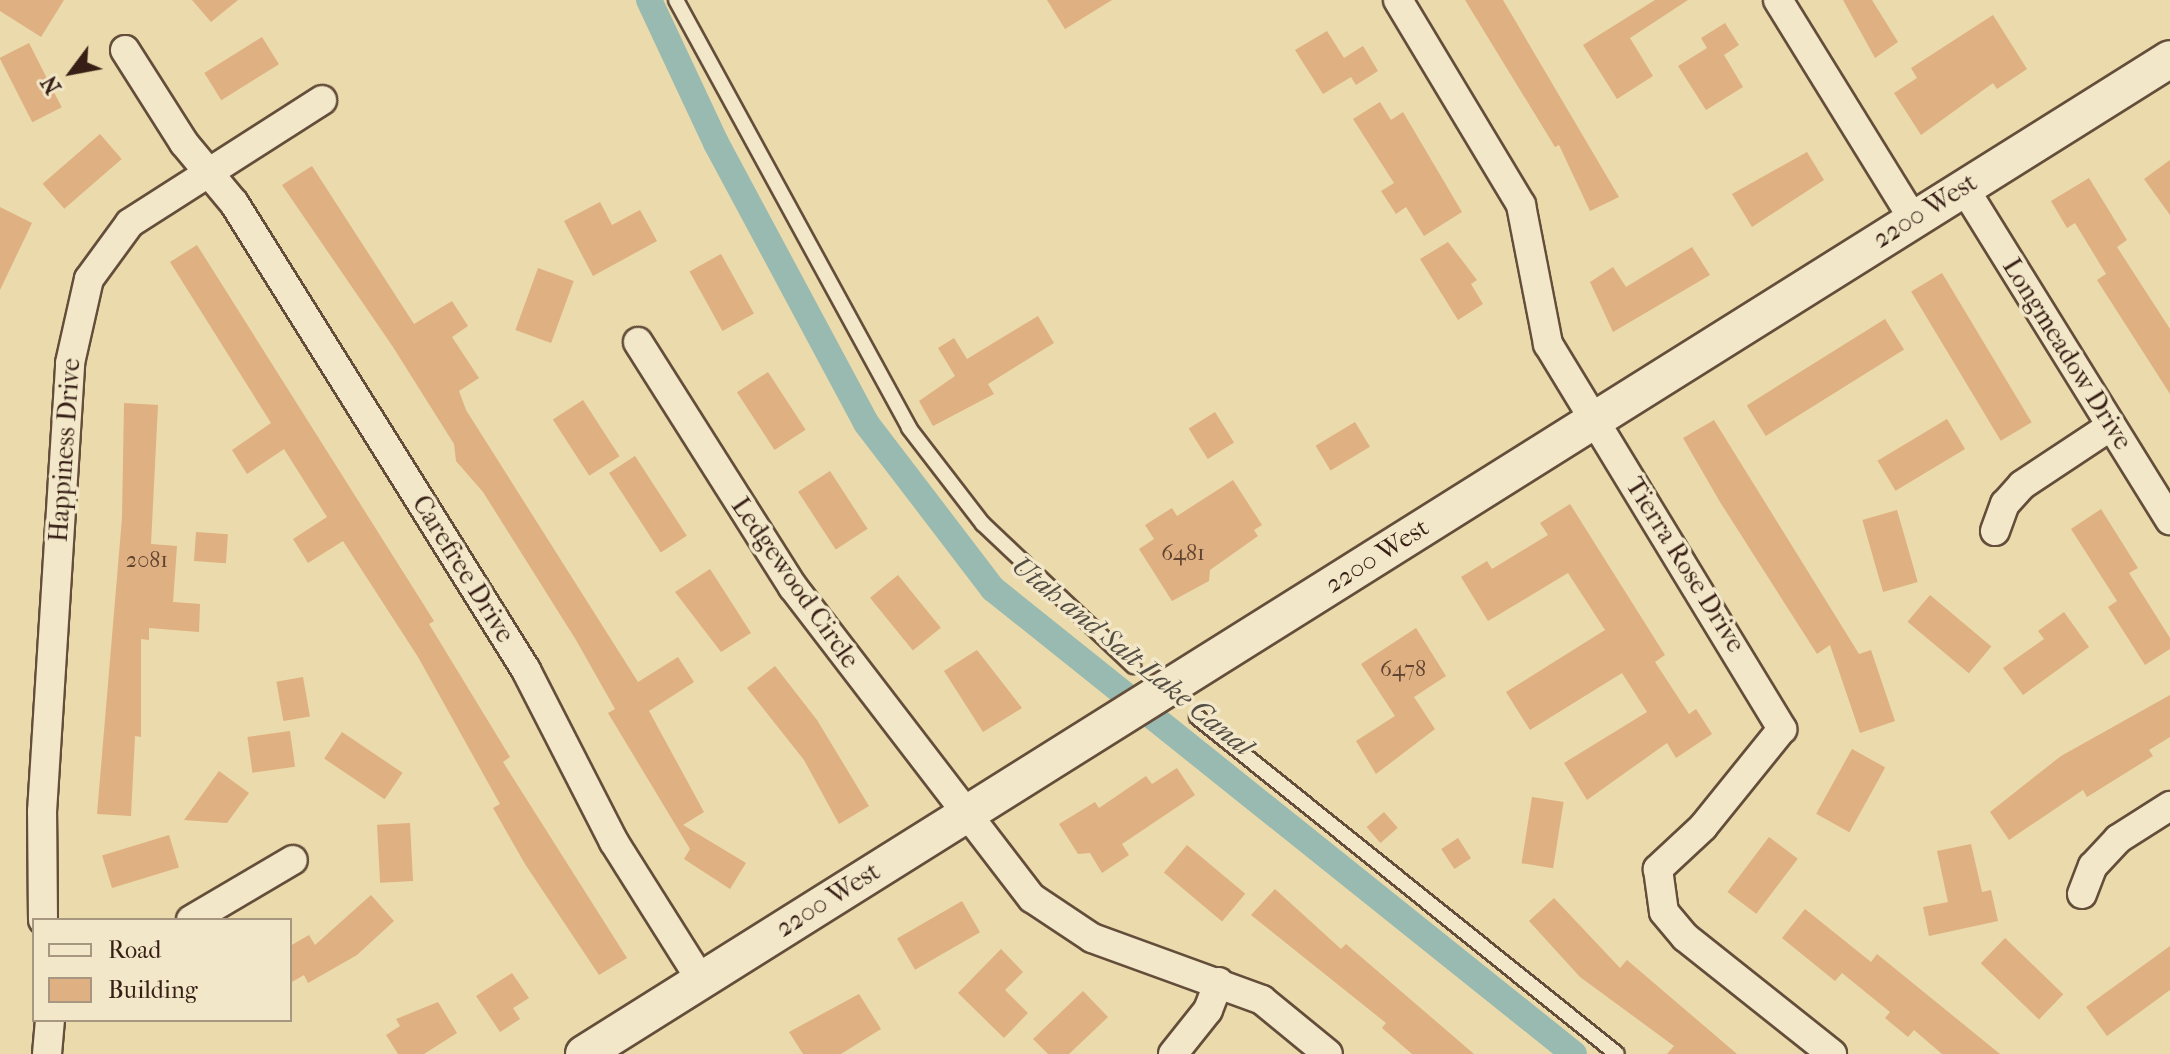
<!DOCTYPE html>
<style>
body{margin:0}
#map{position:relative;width:2170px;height:1054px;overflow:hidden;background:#ebdaab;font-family:"IM FELL French Canon",serif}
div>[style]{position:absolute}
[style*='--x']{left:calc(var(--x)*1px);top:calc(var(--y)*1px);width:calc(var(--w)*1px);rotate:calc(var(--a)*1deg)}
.canal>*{height:26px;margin:-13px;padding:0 13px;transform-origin:13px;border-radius:13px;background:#99bab0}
.building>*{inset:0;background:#dfb081;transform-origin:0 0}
.roads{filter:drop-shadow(2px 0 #644e3b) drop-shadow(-2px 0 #644e3b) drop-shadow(0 2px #644e3b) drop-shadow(0 -2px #644e3b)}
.service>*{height:14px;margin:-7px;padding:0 7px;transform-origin:7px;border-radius:7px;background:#f2e7c8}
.minor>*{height:28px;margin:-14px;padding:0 14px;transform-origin:14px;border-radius:14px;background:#f2e7c8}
.tertiary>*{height:36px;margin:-18px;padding:0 18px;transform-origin:18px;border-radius:18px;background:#f2e7c8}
span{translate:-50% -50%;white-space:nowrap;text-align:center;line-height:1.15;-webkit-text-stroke:7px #f2e7c8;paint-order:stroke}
.number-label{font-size:22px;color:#614331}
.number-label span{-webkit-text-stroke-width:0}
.street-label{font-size:26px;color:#371f16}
.water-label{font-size:28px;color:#544e44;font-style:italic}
.legend{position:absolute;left:32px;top:918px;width:260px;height:104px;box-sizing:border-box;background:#f2e7c8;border:2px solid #a79781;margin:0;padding:10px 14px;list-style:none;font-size:24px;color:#371f16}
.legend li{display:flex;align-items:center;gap:16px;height:40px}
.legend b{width:40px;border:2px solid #a79781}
.north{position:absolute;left:32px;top:32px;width:80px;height:80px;-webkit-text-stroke:6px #f2e7c8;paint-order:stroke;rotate:238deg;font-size:22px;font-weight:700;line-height:32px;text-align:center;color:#371f16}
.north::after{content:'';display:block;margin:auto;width:28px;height:36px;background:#371f16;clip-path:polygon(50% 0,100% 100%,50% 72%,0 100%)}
</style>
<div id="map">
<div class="canal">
<div style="--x:649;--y:0;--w:158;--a:64.9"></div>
<div style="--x:716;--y:143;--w:318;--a:61.8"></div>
<div style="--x:866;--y:423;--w:209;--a:52.6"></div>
<div style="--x:993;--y:589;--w:744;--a:38.67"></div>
</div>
<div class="building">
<div style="clip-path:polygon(0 0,64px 0,41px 37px,0 11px)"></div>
<div style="clip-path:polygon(192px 0,238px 0,211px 22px)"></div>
<div style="clip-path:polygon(1047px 0,1112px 0,1065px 29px)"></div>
<div style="clip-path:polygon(1465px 0,1503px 0,1619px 197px,1590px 211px,1559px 145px,1555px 147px)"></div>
<div style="clip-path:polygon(1655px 0,1688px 0,1630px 38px,1653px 76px,1617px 99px,1583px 45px)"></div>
<div style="clip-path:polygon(1843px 0,1872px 0,1898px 42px,1875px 58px)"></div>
<div style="clip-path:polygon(1993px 15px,2027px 69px,1997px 89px,1993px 83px,1921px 135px,1894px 93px,1917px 78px,1911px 68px)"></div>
<div style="clip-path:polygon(1725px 23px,1739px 45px,1724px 55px,1743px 87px,1706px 110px,1678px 66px,1707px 48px,1701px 38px)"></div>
<div style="clip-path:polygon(1327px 31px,1344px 58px,1363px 46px,1378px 71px,1356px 85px,1351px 77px,1323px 94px,1295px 50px)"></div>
<div style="left:262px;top:37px;width:32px;height:68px;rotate:58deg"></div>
<div style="left:29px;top:43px;width:72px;height:33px;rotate:63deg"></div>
<div style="clip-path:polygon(1380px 102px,1391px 120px,1403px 112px,1462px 212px,1424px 236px,1406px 207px,1396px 214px,1381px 191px,1394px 183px,1353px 119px)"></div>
<div style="left:100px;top:134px;width:33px;height:76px;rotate:49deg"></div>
<div style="clip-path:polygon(1807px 152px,1824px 180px,1752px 227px,1732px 194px)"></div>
<div style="clip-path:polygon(2170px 160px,2170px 215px,2144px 179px)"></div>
<div style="clip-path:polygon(312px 166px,414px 324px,452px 301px,468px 326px,452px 337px,479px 378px,459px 391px,466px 410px,638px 682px,678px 657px,694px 682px,649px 711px,704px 812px,683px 825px,746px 863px,730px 889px,684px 859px,690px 849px,608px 713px,615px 709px,576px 640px,483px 492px,456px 461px,454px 444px,393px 347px,282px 185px)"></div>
<div style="clip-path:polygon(2089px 178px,2127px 240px,2117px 247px,2170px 329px,2170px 394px,2097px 280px,2106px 274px,2075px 223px,2067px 228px,2051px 201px)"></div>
<div style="clip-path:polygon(600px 202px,612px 225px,640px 210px,657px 241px,593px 276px,564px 221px)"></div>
<div style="clip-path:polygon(0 207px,32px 223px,0 290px)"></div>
<div style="clip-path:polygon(1448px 242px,1477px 280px,1471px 284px,1483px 304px,1458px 320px,1420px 259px)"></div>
<div style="clip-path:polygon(197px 245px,434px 621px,429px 624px,510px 757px,503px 762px,627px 958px,599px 975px,525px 864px,493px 808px,500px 804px,418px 657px,343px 541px,308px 563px,293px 539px,327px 517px,284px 449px,247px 474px,232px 450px,271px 423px,170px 262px)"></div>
<div style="clip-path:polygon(1692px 247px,1710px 275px,1613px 332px,1590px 282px,1613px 267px,1626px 287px)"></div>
<div style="left:721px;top:254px;width:68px;height:36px;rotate:61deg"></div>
<div style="left:538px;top:268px;width:38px;height:66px;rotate:20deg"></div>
<div style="left:1942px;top:273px;width:174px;height:36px;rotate:59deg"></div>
<div style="clip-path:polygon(1038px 316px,1054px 343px,988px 384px,994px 394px,933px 426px,919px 401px,955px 376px,938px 348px,954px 338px,967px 359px)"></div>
<div style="left:1885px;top:319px;width:36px;height:163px;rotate:58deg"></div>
<div style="left:768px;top:372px;width:69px;height:37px;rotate:57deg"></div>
<div style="left:583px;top:400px;width:67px;height:36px;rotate:57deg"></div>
<div style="clip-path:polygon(124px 403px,158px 405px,151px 544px,177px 546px,173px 602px,200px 604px,199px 632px,149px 628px,149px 640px,141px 639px,141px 737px,135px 736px,131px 816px,97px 814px,122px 518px)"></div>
<div style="left:1215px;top:412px;width:36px;height:31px;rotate:58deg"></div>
<div style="left:1947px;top:419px;width:35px;height:81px;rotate:59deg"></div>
<div style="clip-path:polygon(1714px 420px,1859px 654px,1871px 650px,1895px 721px,1860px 733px,1830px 645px,1817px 654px,1720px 502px,1683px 438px)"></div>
<div style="left:1355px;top:422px;width:29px;height:46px;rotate:59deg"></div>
<div style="left:635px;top:456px;width:95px;height:31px;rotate:57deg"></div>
<div style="left:830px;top:471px;width:69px;height:38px;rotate:57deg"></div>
<div style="clip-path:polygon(1233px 480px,1262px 525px,1254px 530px,1258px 536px,1210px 570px,1209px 581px,1172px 601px,1139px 549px,1154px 539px,1145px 525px,1172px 508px,1177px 516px)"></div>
<div style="clip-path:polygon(1570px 504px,1665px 655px,1655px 662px,1689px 714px,1696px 709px,1712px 734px,1676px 758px,1667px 743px,1587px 800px,1564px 763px,1647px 712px,1622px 673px,1530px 730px,1506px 692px,1605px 630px,1568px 573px,1488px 621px,1461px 577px,1487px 561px,1492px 569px,1548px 535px,1540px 523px)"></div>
<div style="clip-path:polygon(2101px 509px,2138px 568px,2129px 573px,2170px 638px,2170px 649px,2145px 665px,2108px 607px,2117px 601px,2071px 529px)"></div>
<div style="left:1897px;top:510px;width:75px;height:36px;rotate:74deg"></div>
<div style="left:196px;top:532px;width:32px;height:29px;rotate:4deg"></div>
<div style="clip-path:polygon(710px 569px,751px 633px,721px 652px,675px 592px)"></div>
<div style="left:898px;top:575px;width:68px;height:36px;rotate:51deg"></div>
<div style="left:1930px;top:595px;width:80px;height:35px;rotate:40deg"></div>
<div style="clip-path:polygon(2064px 612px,2089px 647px,2023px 695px,2003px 668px,2044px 639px,2038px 631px)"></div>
<div style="clip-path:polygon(1416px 628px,1446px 676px,1414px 697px,1435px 729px,1376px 774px,1356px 741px,1395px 716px,1361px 664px)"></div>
<div style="clip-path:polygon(977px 650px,1022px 708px,983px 732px,944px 671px)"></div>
<div style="clip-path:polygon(775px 666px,817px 720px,869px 806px,839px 824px,804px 760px,747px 688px)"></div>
<div style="left:303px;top:677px;width:40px;height:27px;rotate:80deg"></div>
<div style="clip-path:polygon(2170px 695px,2170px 737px,2149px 750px,2153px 756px,2087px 797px,2083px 790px,2009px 840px,1990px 812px,2061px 756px)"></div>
<div style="left:290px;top:731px;width:36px;height:43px;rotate:82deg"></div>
<div style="left:342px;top:732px;width:73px;height:32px;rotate:34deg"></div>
<div style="left:1852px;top:749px;width:38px;height:74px;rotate:29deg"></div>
<div style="clip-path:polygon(1177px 768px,1195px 795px,1122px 844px,1129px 855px,1102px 873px,1090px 853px,1078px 854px,1059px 824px,1095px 802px,1099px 808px,1146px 776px,1152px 784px)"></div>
<div style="clip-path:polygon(219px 771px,249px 793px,227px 823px,184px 820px)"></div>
<div style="left:1532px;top:797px;width:32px;height:67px;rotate:9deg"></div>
<div style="left:1384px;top:812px;width:21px;height:23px;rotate:49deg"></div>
<div style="left:410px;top:823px;width:58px;height:33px;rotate:87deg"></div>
<div style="left:169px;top:835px;width:34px;height:70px;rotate:73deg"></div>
<div style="left:1769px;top:837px;width:36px;height:69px;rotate:37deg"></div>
<div style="left:1458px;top:838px;width:24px;height:20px;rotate:57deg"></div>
<div style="clip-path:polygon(1971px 844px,1982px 892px,1991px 890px,1998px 921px,1929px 936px,1923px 907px,1948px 902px,1937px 851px)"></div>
<div style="left:1187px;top:845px;width:76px;height:36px;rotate:40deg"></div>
<div style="clip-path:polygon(1275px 889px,1341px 949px,1346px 944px,1474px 1054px,1412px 1054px,1382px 1028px,1386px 1023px,1251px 915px)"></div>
<div style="clip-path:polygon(371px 895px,394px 921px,357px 955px,308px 983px,304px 975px,290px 983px,290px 946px,309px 935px,315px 945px)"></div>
<div style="clip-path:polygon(1554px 898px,1620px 968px,1627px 960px,1737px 1054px,1667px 1054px,1674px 1046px,1580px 977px,1529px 921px)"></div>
<div style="left:962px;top:901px;width:36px;height:75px;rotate:60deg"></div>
<div style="clip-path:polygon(1805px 909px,1871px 962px,1877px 954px,2000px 1054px,1942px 1054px,1914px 1030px,1908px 1037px,1885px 1018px,1890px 1012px,1842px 973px,1835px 981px,1782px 938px)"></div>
<div style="left:2005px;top:938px;width:81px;height:35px;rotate:44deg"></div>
<div style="clip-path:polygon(2170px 946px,2170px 990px,2107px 1036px,2086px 1007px)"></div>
<div style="clip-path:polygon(1001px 949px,1023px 972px,1005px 990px,1028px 1013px,1004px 1038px,958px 993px)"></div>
<div style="clip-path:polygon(512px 973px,529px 998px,513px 1008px,520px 1019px,500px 1032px,476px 996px)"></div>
<div style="clip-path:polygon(1083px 991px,1108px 1017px,1069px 1054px,1048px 1054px,1033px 1039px)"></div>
<div style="clip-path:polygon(859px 994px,881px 1029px,841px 1054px,803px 1054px,789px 1032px)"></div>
<div style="clip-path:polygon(438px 1002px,457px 1033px,424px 1054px,398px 1054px,386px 1035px,400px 1026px,396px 1019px)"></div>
</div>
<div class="roads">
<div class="service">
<div style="--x:676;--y:0;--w:487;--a:61.4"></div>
<div style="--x:909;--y:428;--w:121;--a:52.4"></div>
<div style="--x:983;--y:524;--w:207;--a:43.4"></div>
<div style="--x:1197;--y:717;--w:538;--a:38.74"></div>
</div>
<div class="minor">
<div style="--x:1398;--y:0;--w:239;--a:59"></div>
<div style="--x:1521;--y:205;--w:142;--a:79"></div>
<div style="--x:1548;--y:344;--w:451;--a:58.7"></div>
<div style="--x:1782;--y:729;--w:126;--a:128.9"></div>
<div style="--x:1703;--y:827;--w:62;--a:137"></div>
<div style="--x:1658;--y:869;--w:43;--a:82.1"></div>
<div style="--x:1664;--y:912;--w:33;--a:50"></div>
<div style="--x:1685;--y:937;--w:188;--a:38.5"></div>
<div style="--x:1778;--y:0;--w:257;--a:58.3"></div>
<div style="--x:125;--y:50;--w:110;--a:57.6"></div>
<div style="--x:184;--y:143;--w:78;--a:50.2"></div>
<div style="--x:234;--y:203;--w:551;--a:57.98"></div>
<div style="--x:526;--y:670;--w:193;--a:62.9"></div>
<div style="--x:614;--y:842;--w:163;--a:57.8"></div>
<div style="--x:1964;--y:188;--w:391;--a:58.2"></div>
<div style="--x:638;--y:342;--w:290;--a:57.7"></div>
<div style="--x:793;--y:587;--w:392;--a:52.5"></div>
<div style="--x:1032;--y:898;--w:72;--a:33.7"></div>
<div style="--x:1092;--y:938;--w:181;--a:20"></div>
<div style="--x:1262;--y:1000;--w:85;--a:39.3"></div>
<div style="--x:1995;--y:531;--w:29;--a:-70"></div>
<div style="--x:2005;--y:504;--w:25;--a:-48"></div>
<div style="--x:2022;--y:485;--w:107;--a:-33.5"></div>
<div style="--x:2082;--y:894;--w:30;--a:-69"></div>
<div style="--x:2093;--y:866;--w:37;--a:-47"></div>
<div style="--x:2118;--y:839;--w:62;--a:-32.4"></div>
<div style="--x:43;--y:920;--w:108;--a:-90.5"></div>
<div style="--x:42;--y:812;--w:450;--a:-86.4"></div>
<div style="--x:70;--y:363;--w:86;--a:-77.3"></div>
<div style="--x:89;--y:279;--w:69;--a:-53.8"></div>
<div style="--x:130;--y:223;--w:228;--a:-32.6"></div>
<div style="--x:191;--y:920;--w:118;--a:-30.5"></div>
<div style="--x:47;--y:1054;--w:34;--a:-85"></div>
<div style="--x:1173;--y:1054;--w:56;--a:-51.5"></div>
<div style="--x:1208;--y:1010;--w:30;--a:-69"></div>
</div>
<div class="tertiary">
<div style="--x:584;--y:1054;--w:1872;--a:-32.1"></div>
</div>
</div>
<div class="number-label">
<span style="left:1183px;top:554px">6481</span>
<span style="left:147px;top:561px">2081</span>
<span style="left:1403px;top:670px">6478</span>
</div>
<div class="street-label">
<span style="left:1925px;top:211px;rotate:-32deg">2200 West</span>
<span style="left:2067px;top:354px;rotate:58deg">Longmeadow Drive</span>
<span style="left:65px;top:450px;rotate:-86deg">Happiness Drive</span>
<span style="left:1377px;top:556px;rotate:-32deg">2200 West</span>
<span style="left:1685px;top:565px;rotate:58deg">Tierra Rose Drive</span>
<span style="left:463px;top:569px;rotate:58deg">Carefree Drive</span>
<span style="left:795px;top:583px;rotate:55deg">Ledgewood Circle</span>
<span style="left:828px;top:900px;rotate:-32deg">2200 West</span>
</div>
<div class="water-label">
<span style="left:1132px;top:656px;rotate:39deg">Utah and Salt Lake Canal</span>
</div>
<ul class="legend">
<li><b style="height:10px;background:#f2e7c8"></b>Road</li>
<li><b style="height:22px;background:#dfb081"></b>Building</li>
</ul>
<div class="north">N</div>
</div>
